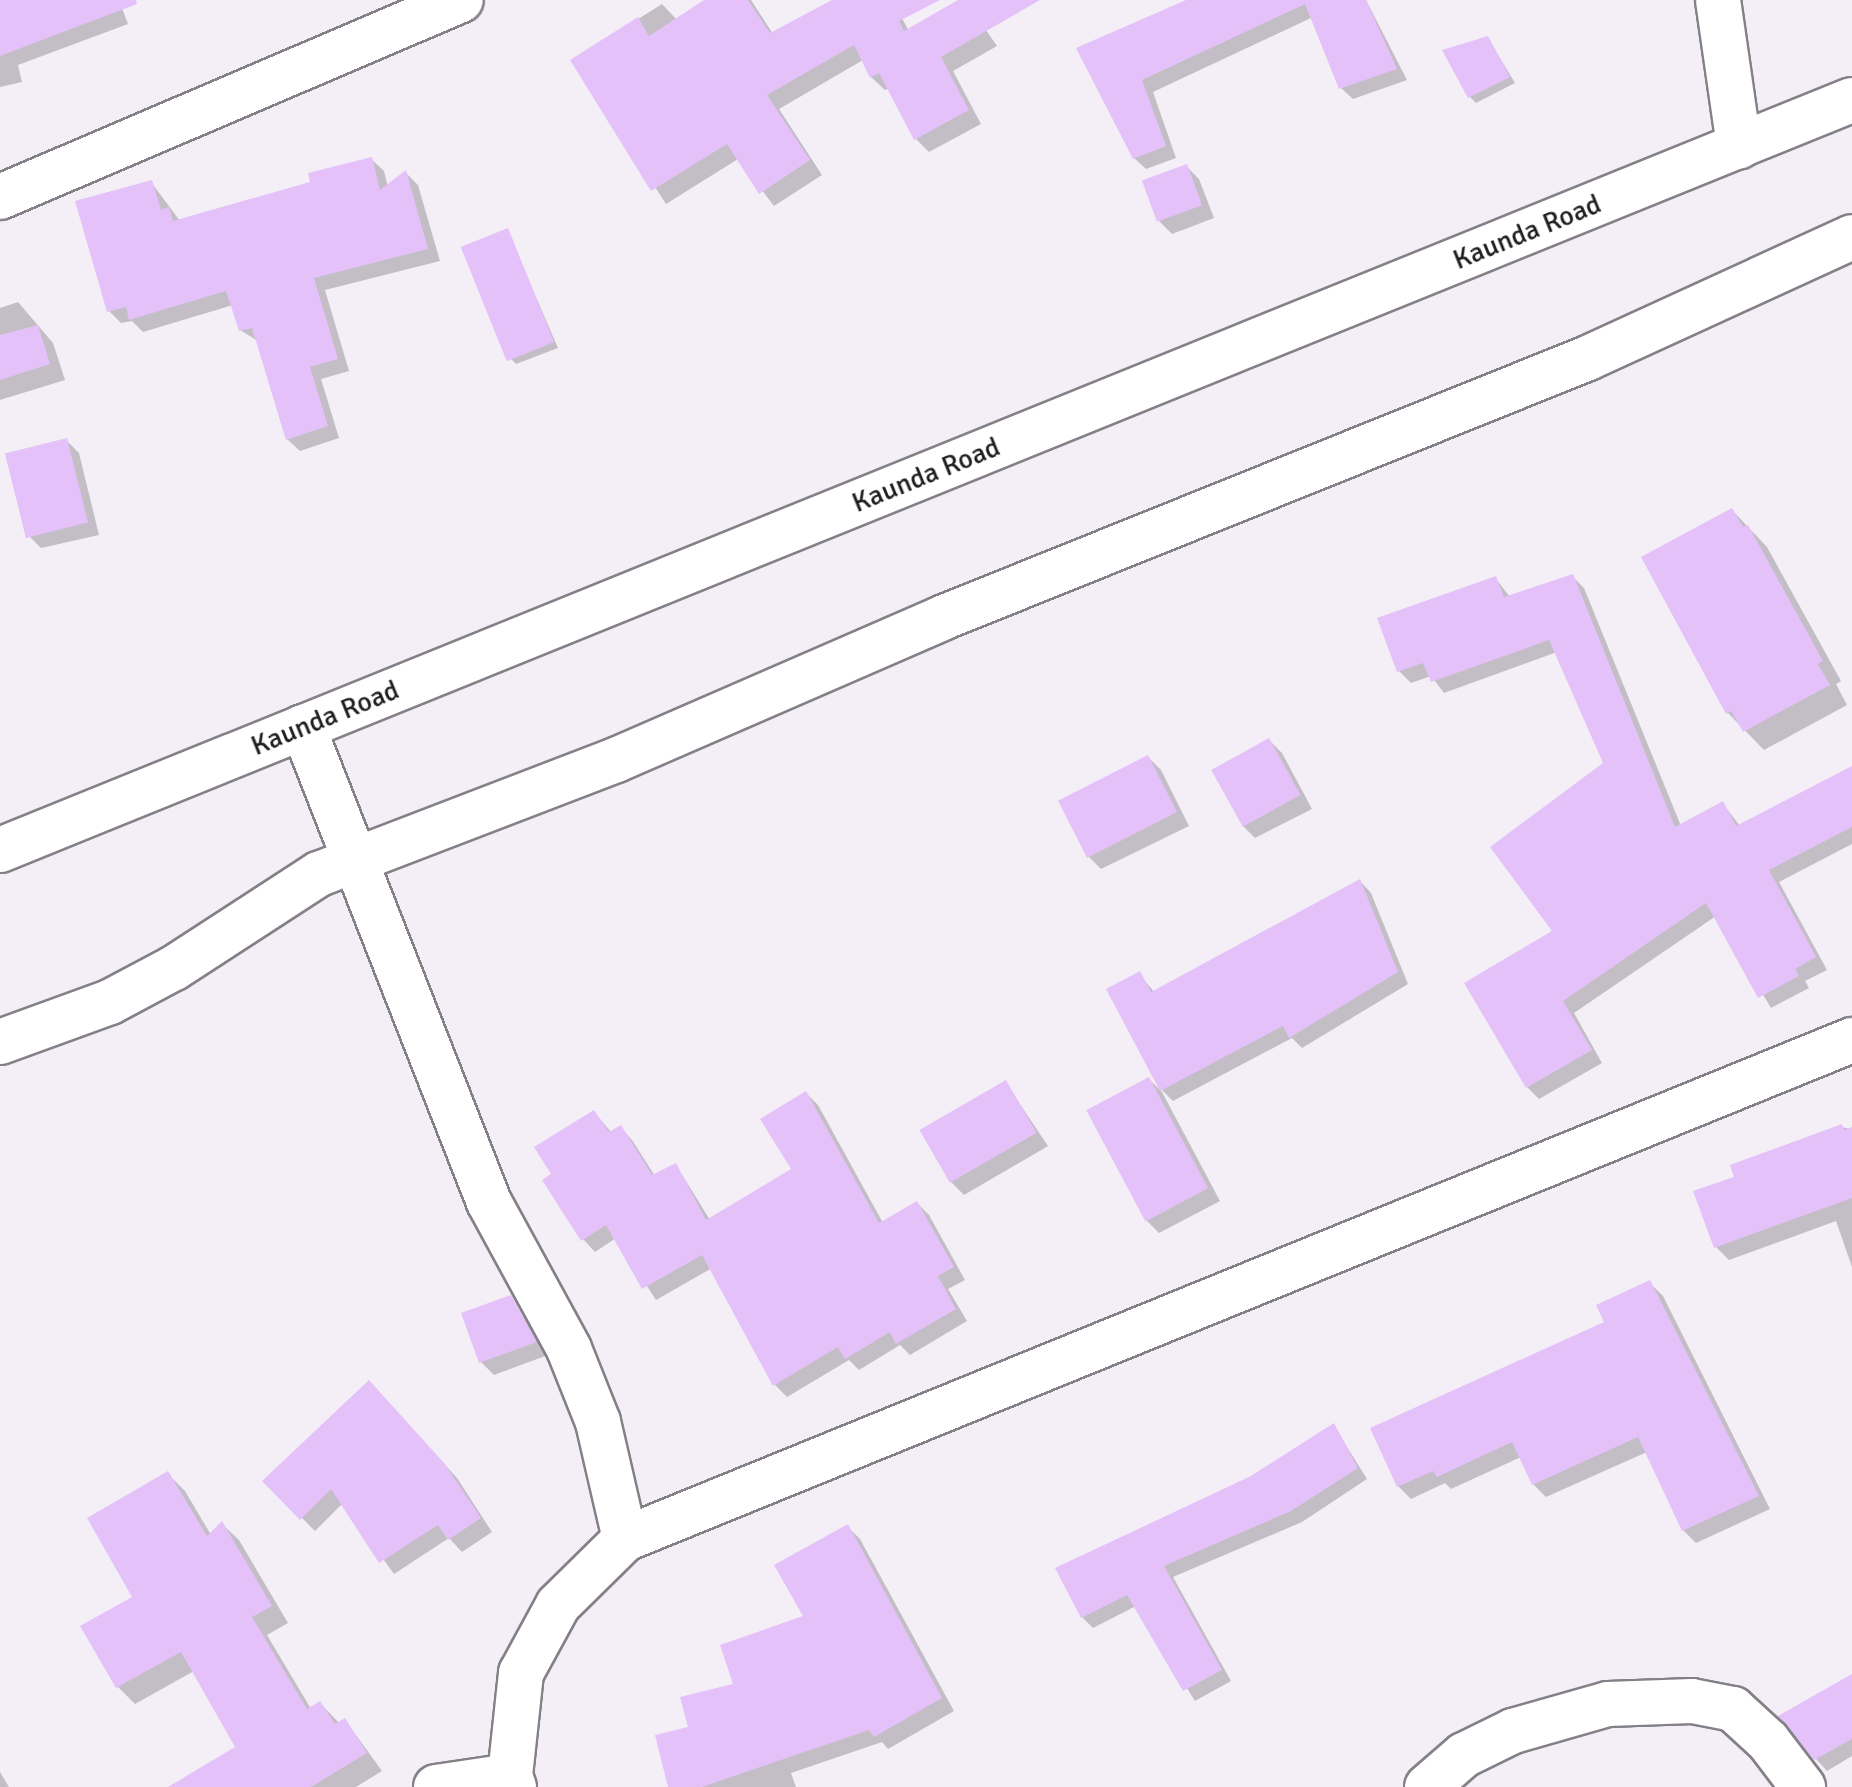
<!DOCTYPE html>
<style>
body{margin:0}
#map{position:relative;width:1852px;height:1787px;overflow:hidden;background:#f4eef7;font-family:Signika,sans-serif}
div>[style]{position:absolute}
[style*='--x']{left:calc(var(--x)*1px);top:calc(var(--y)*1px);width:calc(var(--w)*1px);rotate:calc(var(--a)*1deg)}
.shadow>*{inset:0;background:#0003}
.building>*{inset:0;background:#e4c1f9;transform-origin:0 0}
.roads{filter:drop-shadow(2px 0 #848087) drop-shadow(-2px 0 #848087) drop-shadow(0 2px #848087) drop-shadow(0 -2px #848087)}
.minor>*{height:44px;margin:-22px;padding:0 22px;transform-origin:22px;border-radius:22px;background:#fff}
.major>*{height:44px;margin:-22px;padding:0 22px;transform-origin:22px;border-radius:22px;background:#fff}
span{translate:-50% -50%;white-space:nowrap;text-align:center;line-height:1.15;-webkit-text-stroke:7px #fff;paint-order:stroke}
.street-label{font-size:28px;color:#1e1c1f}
</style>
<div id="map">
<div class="shadow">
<div style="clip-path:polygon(0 0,119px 0,128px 24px,18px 65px,22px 82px,0 87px)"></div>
<div style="clip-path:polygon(708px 0,751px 0,773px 34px,836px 0,892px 0,909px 31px,965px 0,997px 46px,953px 71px,981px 124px,929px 152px,916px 139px,889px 88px,885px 90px,871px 77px,863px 60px,779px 109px,822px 175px,774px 206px,738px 159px,666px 204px,573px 60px,662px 4px,677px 20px)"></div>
<div style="clip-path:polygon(1187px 0,1366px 0,1407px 80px,1353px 99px,1341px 88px,1313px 17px,1153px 92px,1176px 158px,1146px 169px,1134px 158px,1079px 49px)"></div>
<div style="clip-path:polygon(1488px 38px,1515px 83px,1476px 103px,1470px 97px)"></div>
<div style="clip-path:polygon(371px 159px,384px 171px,388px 187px,406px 173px,418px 185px,440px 261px,325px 290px,349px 371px,321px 379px,339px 438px,300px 451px,287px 439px,258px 341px,240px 330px,233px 305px,143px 332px,132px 321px,121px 323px,109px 311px,151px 182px,180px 221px,313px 183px)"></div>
<div style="clip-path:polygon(1186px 166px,1199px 179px,1214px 218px,1172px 234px,1159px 221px)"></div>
<div style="clip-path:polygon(507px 230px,558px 348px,516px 364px,510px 358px)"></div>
<div style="clip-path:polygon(18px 302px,53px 343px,65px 380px,0 400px,0 308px)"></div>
<div style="clip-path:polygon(66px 440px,79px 453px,99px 535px,41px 548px,28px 535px)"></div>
<div style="clip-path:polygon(1732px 510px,1767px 547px,1841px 681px,1836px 684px,1847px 705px,1764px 750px,1728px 713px)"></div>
<div style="clip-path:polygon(1572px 576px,1584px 588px,1681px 826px,1723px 804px,1740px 826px,1852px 770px,1852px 844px,1779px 882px,1827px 970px,1805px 981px,1809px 988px,1771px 1008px,1716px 916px,1574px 1013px,1602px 1063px,1539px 1099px,1527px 1087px,1555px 932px,1605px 763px,1557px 652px,1444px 693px,1431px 676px,1411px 683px,1399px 671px,1496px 579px,1510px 597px)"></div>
<div style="clip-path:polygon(1269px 740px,1282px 753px,1312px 809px,1255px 838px,1242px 825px)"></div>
<div style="clip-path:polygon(1148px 757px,1161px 770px,1189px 826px,1101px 869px,1088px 856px)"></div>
<div style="clip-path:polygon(1360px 881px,1371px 893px,1408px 984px,1302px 1048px,1292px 1038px,1173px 1101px,1162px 1090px,1139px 974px,1155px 993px)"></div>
<div style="clip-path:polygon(1149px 1079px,1162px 1092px,1220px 1201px,1159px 1233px,1146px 1220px)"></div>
<div style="clip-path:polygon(1005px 1082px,1048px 1146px,964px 1195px,951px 1182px)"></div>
<div style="clip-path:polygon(806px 1093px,818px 1105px,883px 1223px,917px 1203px,929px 1215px,965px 1280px,948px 1289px,967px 1321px,910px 1355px,900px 1345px,859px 1370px,849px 1360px,787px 1397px,775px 1385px,712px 1268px,656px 1300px,616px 1238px,595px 1252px,583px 1239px,554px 1175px,594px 1112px,611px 1132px,620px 1127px,632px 1140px,655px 1176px,676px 1165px,710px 1220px,794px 1170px)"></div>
<div style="clip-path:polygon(1841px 1127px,1852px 1129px,1852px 1267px,1836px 1221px,1729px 1260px,1716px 1247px,1736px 1178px)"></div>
<div style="clip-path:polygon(1650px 1283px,1663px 1296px,1770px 1509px,1696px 1543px,1683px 1530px,1647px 1452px,1546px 1497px,1533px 1484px,1521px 1457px,1451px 1489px,1445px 1483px,1411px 1499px,1398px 1486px,1607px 1323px)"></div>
<div style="clip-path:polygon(510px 1297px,548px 1355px,494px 1375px,481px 1362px)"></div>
<div style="clip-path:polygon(382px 1396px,457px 1478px,492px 1532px,462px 1552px,449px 1538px,394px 1574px,343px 1503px,315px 1531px,265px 1481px)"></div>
<div style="clip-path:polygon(1334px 1426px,1367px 1479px,1302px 1522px,1173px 1577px,1231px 1681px,1195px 1701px,1136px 1606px,1093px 1628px,1082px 1617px,1252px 1478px)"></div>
<div style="clip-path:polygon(168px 1474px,185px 1491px,211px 1535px,222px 1524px,239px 1540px,288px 1623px,267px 1635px,311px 1709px,320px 1703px,340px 1724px,345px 1720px,382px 1771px,356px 1787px,209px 1787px,238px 1747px,194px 1671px,135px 1704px,118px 1687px,83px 1627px,135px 1597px)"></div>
<div style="clip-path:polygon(848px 1527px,860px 1539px,954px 1711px,888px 1749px,882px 1742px,791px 1773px,796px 1787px,670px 1787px,690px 1728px,806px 1618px)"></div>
<div style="clip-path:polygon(1852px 1677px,1852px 1756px,1827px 1771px,1816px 1759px)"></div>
<div style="clip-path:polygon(0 1772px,9px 1787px,0 1787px)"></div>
</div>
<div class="building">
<div style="clip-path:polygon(0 0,136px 0,137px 4px,0 56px)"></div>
<div style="clip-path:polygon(704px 0,748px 0,770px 33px,832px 0,940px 0,899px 21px,904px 31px,958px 0,1040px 0,941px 57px,969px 110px,914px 140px,879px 73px,870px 78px,854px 45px,767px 95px,810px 160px,759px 194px,727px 144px,651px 191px,570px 60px,638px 17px,649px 36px)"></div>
<div style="clip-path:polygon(1186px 0,1366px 0,1397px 69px,1339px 89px,1305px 4px,1142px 80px,1166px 146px,1133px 159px,1076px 48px)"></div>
<div style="clip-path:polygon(1488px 36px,1510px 77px,1468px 98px,1442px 50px)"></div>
<div style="clip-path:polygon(372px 157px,380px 190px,406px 170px,428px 249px,314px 278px,338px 359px,310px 367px,328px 426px,286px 440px,252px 328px,239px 331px,226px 291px,129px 320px,126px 307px,107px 312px,75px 201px,152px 180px,161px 210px,169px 207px,173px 221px,310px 182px,308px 173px)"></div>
<div style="left:1187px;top:164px;width:44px;height:48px;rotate:70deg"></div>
<div style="left:508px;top:228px;width:123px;height:51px;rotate:68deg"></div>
<div style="clip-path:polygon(38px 325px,50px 364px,0 380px,0 335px)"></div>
<div style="left:67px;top:438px;width:87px;height:64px;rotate:76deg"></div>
<div style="clip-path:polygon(1732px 508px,1743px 527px,1748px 525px,1823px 661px,1818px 664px,1830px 685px,1743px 732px,1731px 711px,1726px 714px,1641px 557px)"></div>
<div style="clip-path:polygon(1573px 574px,1675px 827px,1723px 801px,1736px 826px,1852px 766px,1852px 827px,1769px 870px,1816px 957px,1795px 969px,1799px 976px,1758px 998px,1706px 903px,1563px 1001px,1592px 1050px,1526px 1088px,1464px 983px,1552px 931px,1490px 847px,1603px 763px,1549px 640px,1431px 682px,1423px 663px,1397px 672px,1377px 618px,1496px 576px,1504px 597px)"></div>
<div style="left:1269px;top:738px;width:65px;height:66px;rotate:61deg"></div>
<div style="left:1148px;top:755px;width:64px;height:101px;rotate:63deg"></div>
<div style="clip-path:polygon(1360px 879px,1398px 972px,1289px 1038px,1283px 1026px,1160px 1091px,1106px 989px,1140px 971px,1151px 992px)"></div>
<div style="left:1149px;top:1077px;width:126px;height:71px;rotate:62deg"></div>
<div style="left:1006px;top:1080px;width:61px;height:100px;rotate:60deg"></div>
<div style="clip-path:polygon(806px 1091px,879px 1223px,917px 1201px,954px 1267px,938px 1276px,956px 1309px,896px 1344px,890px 1332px,845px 1359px,838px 1347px,773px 1386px,702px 1255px,642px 1289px,606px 1225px,581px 1241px,542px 1180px,551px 1174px,534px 1147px,594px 1110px,609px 1132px,621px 1125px,652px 1175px,676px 1163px,706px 1220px,791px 1169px,760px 1119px)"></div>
<div style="clip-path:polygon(1842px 1124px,1844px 1130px,1852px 1127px,1852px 1198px,1714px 1248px,1693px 1191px,1734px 1177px,1730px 1165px)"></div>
<div style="clip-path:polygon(1650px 1280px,1759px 1496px,1682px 1531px,1638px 1437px,1532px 1485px,1512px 1442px,1437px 1477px,1433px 1471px,1397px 1487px,1370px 1428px,1604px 1322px,1596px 1305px)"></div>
<div style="clip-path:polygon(511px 1295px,537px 1342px,479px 1363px,461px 1313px)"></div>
<div style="clip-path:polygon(369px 1380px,444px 1463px,481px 1518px,448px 1540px,438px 1525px,379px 1563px,331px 1489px,300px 1520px,262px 1481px)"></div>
<div style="clip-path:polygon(1334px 1423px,1358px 1468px,1291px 1511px,1164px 1566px,1222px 1670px,1183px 1691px,1127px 1595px,1081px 1618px,1055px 1568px,1251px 1476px)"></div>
<div style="clip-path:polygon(168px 1471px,207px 1536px,222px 1521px,272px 1606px,252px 1617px,307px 1709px,320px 1701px,335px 1724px,345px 1718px,367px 1753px,311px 1787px,168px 1787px,235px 1747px,181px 1652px,116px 1688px,80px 1626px,132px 1597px,87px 1518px)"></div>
<div style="clip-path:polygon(848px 1524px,942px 1698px,874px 1737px,869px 1730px,702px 1787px,668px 1787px,655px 1735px,688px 1727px,680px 1697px,733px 1684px,720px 1645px,803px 1616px,774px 1565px)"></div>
<div style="clip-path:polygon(1852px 1674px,1852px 1739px,1814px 1760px,1778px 1716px)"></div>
</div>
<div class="roads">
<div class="minor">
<div style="--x:1718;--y:0;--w:148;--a:81.8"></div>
<div style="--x:0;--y:197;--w:501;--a:-23.14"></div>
<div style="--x:303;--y:727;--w:510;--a:68.62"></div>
<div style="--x:489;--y:1202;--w:167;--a:61.4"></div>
<div style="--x:569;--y:1349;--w:79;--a:68.3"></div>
<div style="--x:598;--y:1422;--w:120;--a:77"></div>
<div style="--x:0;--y:1042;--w:117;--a:-20"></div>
<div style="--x:110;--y:1002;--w:72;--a:-28"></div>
<div style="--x:174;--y:968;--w:173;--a:-33"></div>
<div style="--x:319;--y:874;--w:318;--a:-21"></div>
<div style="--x:616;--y:760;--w:356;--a:-23.5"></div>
<div style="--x:942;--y:618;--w:696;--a:-21.92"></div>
<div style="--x:1588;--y:358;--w:290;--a:-24.6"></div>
<div style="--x:436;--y:1787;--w:75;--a:-8.5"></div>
<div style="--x:514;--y:1787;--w:12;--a:-110"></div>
<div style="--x:510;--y:1776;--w:104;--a:-83.9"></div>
<div style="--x:521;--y:1673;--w:77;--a:-61.4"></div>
<div style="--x:558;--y:1605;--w:94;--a:-44.6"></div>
<div style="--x:625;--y:1539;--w:1325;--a:-22.13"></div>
<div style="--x:1427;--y:1787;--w:49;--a:-40.9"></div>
<div style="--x:1464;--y:1755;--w:55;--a:-26.1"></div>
<div style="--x:1513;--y:1731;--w:99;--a:-15.9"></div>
<div style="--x:1608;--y:1704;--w:84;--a:-2"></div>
<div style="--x:1692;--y:1701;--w:42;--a:11"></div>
<div style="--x:1733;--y:1709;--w:47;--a:42.4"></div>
<div style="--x:1768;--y:1741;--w:58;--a:52.7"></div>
</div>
<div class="major">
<div style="--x:0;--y:850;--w:1998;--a:-22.05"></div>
</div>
</div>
<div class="street-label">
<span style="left:1527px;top:232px;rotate:-22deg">Kaunda Road</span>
<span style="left:926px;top:475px;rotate:-22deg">Kaunda Road</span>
<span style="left:325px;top:718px;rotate:-22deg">Kaunda Road</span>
</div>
</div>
